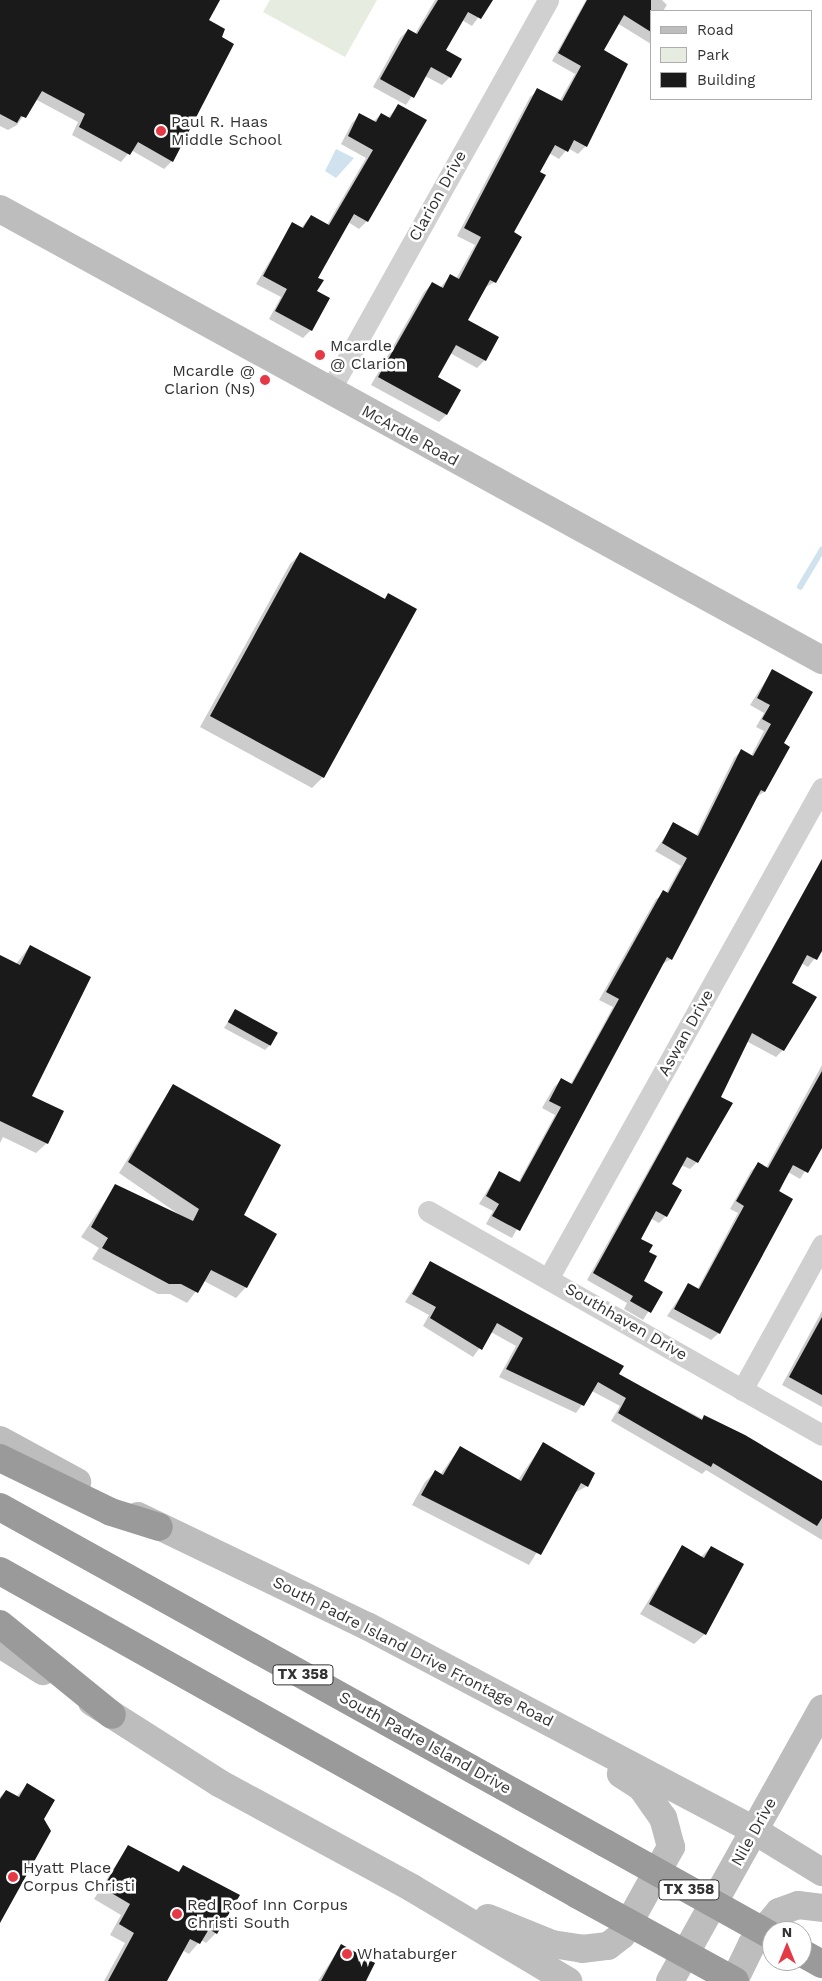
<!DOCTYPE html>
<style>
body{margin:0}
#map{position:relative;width:822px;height:1981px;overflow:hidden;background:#fff;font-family:"Work Sans",sans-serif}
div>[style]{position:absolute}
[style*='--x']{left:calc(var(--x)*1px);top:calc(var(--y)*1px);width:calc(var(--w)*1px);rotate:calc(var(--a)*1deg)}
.green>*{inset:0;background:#e6ecdf}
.water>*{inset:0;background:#cfe2ee}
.shadow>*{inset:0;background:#0003}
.stream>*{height:5.5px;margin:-2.75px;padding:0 2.75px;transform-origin:2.75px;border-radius:2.75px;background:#cfe2ee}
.building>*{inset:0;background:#1a1a1a;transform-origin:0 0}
.minor>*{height:21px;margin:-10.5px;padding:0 10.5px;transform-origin:10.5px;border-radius:10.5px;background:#d0d0d0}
.secondary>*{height:28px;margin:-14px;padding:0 14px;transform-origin:14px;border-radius:14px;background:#bdbdbd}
.motorway>*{height:28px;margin:-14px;padding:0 14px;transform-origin:14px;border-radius:14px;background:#9a9a9a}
.motorway-bridge>*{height:28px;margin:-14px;padding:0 14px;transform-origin:14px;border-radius:14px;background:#9a9a9a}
.dots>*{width:14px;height:14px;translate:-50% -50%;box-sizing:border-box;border:2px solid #fff;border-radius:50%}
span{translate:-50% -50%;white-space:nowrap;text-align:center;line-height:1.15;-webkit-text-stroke:5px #fff;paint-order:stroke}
.shield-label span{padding:1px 4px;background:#fff;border:1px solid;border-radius:4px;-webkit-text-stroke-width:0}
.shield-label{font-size:15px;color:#333;font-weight:700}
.poi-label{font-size:16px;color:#333}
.left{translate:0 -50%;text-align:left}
.right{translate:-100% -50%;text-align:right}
.street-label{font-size:16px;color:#333}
.legend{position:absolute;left:650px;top:10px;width:162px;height:90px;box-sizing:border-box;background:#fff;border:1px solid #adadad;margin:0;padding:6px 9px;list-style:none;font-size:15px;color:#333}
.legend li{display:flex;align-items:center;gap:10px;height:25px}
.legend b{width:25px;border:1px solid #adadad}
.north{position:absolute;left:762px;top:1921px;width:50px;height:50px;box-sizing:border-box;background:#fff;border:1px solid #adadad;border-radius:50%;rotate:0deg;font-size:14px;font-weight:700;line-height:20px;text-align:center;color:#333}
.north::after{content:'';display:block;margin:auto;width:18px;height:22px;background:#e63946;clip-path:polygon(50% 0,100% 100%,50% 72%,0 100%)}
</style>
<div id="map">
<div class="green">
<div style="clip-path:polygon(270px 0,377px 0,345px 57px,263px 12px)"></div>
</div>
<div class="water">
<div style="clip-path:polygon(336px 149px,354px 158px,336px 178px,325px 171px)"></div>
</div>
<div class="shadow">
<div style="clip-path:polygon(0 0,218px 0,208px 20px,172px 161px,164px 169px,131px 150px,121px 162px,72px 135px,78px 122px,35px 99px,17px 125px,8px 130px,0 126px)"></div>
<div style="clip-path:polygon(435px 0,491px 0,472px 26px,462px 20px,444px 51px,450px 77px,442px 85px,425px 76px,406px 105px,373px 87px,400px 38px,408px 30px,415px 34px)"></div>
<div style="clip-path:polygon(586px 0,662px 0,667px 5px,663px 11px,651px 11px,651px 44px,617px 23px,602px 50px,586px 146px,578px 154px,568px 148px,559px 159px,549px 153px,538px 172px,495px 282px,484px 288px,466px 320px,485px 360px,477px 368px,450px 353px,436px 378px,446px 415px,439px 422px,371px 385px,424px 292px,432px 284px,440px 288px,450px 276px,456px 279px,475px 245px,457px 236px,530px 97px,538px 90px,559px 102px,575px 74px,552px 61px)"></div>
<div style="clip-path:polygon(398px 106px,367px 221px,359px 229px,348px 222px,317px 278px,311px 330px,303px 338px,269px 319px,281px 297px,256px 284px,292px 224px,301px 228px,311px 216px,327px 225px,366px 158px,341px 144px,352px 123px,360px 115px,373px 122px,381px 114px,388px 118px)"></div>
<div style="clip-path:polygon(300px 554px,384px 599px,388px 595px,415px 609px,323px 777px,312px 788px,200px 727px,290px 564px)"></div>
<div style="clip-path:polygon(772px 671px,783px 744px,789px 747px,764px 792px,755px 798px,694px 909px,698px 912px,671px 959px,661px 965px,512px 1238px,486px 1224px,493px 1211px,479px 1204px,499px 1172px,518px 1183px,555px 1115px,542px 1108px,554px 1087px,561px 1080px,570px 1085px,578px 1071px,613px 1007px,599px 1000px,656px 899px,666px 893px,681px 866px,655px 851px,674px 824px,696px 836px,734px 758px,741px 751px,751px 756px,764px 731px,756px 727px,764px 713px,750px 705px)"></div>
<div style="clip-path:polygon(822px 859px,822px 949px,808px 967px,801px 963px,790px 983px,783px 1050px,776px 1057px,746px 1041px,720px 1097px,697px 1162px,690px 1169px,681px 1165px,670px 1185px,666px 1216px,659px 1223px,650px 1218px,639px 1239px,647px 1252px,642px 1281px,661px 1292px,643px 1320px,624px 1309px,627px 1303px,587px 1280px)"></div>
<div style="clip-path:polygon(30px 946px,31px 1097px,47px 1143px,36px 1153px,3px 1137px,0 1143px,0 959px,16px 964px)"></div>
<div style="clip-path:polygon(235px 1011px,270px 1045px,265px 1050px,224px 1028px)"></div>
<div style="clip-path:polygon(822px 1065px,822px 1145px,800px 1179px,788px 1172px,719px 1333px,711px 1340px,667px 1316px,688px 1285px,697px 1290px,738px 1213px,730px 1209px,751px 1171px,758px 1164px,766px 1168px)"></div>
<div style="clip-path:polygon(173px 1085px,246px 1287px,236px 1298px,204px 1281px,187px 1303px,170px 1294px,158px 1294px,92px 1259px,99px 1248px,81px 1237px,115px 1186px,187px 1220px,119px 1173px)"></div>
<div style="clip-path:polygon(430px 1263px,618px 1375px,822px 1481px,822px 1540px,706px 1470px,702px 1474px,611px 1421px,620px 1406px,592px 1391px,576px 1413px,499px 1377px,516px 1346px,491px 1332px,473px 1357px,423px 1326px,429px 1315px,405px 1302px)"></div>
<div style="clip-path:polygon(822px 1311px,822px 1407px,782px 1385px)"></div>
<div style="clip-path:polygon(543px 1444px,587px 1486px,573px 1494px,529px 1565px,412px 1505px,425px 1482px,435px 1472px,440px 1475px,460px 1447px,518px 1480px)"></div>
<div style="clip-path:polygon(682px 1547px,701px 1557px,711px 1547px,705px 1634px,694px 1644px,640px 1614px)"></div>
<div style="clip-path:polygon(27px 1785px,42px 1819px,0 1920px,0 1797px,6px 1791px,16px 1797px)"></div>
<div style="clip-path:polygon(128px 1846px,177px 1873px,184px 1866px,216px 1933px,206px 1943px,201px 1940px,189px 1954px,182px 1950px,166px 1981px,104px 1981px,125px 1943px,110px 1935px,121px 1915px,94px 1899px)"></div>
<div style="clip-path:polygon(341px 1946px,364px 1981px,318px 1981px)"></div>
</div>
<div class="stream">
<div style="--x:800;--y:587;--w:43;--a:-59.3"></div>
</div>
<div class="building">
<div style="clip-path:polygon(0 0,220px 0,209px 20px,225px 29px,222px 37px,234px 44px,173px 162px,138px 142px,130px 155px,79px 127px,85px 114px,42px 91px,26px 118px,21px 116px,17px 123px,0 114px)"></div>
<div style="clip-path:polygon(438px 0,493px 0,481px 19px,468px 12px,446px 50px,462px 59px,451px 78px,431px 67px,414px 98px,380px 79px,408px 29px,417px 34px)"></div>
<div style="clip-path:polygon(587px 0,651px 0,651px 32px,624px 15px,604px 50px,628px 64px,587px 147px,574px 140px,568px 152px,555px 145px,540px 172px,546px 175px,514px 232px,522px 237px,496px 283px,490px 280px,468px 320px,499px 337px,486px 361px,456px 345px,438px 377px,461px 390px,447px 415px,378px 377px,432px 282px,443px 288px,450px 274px,459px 279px,481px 237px,464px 228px,537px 88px,562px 101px,581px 66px,558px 53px)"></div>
<div style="clip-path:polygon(398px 104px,427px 120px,368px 222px,354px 214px,318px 278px,324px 280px,317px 291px,330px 298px,312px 331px,275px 311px,287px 289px,263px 276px,292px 222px,303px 228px,311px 215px,329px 225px,373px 150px,348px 136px,359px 113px,376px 122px,381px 113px,390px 118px)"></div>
<div style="clip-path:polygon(300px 552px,385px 599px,388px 593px,417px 609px,324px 778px,210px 716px)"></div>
<div style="clip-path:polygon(772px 669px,813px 692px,784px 743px,790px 747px,765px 792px,761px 790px,672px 960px,667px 957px,520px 1231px,492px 1216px,499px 1204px,486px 1196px,499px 1171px,520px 1182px,561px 1107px,549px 1101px,561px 1078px,572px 1084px,619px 999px,606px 992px,663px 890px,668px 893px,687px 858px,662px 843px,673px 822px,698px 836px,741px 749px,753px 756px,771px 724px,762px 719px,770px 705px,757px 698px)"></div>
<div style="clip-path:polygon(822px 859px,822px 951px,817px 960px,807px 955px,792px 983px,817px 997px,784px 1051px,752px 1033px,721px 1097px,733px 1103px,698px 1163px,687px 1157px,672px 1184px,682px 1190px,667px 1217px,656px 1211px,641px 1239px,653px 1245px,649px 1252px,657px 1256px,644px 1281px,663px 1292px,651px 1313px,630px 1301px,633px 1296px,593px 1273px)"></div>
<div style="clip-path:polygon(30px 945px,91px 977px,32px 1096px,64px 1111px,48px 1144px,0 1121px,0 955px,20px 965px)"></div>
<div style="left:235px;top:1009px;width:49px;height:15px;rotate:29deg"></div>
<div style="clip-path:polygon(822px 1071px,822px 1148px,808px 1173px,793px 1165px,779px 1191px,793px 1199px,720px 1334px,674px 1309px,688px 1283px,699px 1289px,744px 1206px,736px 1201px,758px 1162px,768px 1168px)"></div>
<div style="clip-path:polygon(173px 1084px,281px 1145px,244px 1215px,277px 1234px,247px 1288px,211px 1270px,198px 1293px,181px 1284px,169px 1284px,102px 1248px,108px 1238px,91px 1227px,115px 1184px,193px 1221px,199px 1209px,128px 1162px)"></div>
<div style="clip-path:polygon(430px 1261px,624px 1366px,619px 1374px,702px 1420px,704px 1415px,745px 1435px,822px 1481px,822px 1518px,817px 1526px,713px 1463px,711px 1467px,618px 1413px,626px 1398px,598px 1382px,584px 1406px,506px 1369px,523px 1338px,497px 1323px,482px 1350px,430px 1318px,436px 1307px,412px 1294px)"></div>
<div style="clip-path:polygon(822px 1317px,822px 1395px,789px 1377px)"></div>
<div style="clip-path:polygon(543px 1442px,595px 1473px,588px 1487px,581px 1483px,541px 1555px,421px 1495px,435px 1470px,443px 1475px,460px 1446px,521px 1481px)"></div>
<div style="clip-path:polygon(682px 1545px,704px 1558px,711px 1546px,744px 1564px,706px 1635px,649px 1604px)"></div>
<div style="clip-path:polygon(27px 1783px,55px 1800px,44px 1819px,51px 1831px,0 1923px,0 1799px,6px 1790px,19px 1797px)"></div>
<div style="clip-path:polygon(128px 1845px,179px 1872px,183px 1865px,240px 1895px,217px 1934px,209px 1929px,200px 1944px,190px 1939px,167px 1981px,108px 1981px,134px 1933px,119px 1924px,130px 1904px,103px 1888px)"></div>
<div style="clip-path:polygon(341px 1944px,375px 1963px,366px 1981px,321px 1981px)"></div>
</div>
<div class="minor">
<div style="--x:329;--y:392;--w:449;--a:-60.8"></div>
<div style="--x:428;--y:1211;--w:453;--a:29.6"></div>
<div style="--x:549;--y:1277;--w:560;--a:-60.83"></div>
<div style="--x:742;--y:1390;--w:166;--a:-61.1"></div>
</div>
<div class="secondary">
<div style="--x:0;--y:209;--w:938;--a:28.75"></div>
<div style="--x:0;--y:1440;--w:88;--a:28.6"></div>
<div style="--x:138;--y:1516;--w:254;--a:25.7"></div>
<div style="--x:367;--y:1626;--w:439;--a:27.8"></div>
<div style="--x:755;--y:1831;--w:79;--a:31.5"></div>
<div style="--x:0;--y:1644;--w:51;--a:32.1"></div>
<div style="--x:92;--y:1702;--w:151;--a:32.5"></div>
<div style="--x:219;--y:1783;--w:220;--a:28.5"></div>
<div style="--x:412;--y:1888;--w:182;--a:30.8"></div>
<div style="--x:488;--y:1918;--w:69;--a:22.1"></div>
<div style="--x:552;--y:1944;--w:30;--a:9"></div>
<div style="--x:582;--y:1949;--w:26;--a:-7"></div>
<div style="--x:608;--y:1946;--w:18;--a:-38"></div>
<div style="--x:622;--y:1935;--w:101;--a:-60.9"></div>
<div style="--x:671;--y:1847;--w:30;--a:-105"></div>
<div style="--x:663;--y:1818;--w:38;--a:-125"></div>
<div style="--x:641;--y:1787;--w:24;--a:-147"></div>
<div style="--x:670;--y:1981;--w:312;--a:-60.8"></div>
<div style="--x:734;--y:1981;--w:41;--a:-64.1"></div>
<div style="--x:752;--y:1944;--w:42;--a:-49.8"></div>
<div style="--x:779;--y:1912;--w:20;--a:-20"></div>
<div style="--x:798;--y:1905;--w:24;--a:7"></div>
</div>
<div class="motorway">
<div style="--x:0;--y:1458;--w:123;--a:25.9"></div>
<div style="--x:111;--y:1512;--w:50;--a:17.4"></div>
<div style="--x:0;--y:1507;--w:692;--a:29.05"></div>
<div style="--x:0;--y:1571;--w:663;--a:29.27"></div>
<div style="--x:0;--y:1624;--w:144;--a:39.1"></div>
<div style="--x:802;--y:1953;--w:23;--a:29"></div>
</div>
<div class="motorway-bridge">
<div style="--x:605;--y:1843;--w:191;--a:29.1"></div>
<div style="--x:578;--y:1895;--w:179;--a:28.7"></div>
</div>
<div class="dots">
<div style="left:161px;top:131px;background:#e63946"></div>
<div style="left:320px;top:355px;background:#e63946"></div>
<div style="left:265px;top:380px;background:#e63946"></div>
<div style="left:13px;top:1877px;background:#e63946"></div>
<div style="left:177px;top:1914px;background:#e63946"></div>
<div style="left:347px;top:1954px;background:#e63946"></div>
</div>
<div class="shield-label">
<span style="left:303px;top:1675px">TX 358</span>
<span style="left:689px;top:1890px">TX 358</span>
</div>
<div class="poi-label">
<span class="left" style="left:171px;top:131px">Paul R. Haas<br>Middle School</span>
<span class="left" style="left:330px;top:355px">Mcardle<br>@ Clarion</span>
<span class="right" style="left:255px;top:380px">Mcardle @<br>Clarion (Ns)</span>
<span class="left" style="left:23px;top:1877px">Hyatt Place<br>Corpus Christi</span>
<span class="left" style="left:187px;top:1914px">Red Roof Inn Corpus<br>Christi South</span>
<span class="left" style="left:357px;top:1954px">Whataburger</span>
</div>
<div class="street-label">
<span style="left:438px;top:196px;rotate:-61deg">Clarion Drive</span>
<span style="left:410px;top:436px;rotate:29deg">McArdle Road</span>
<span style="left:686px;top:1033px;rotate:-61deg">Aswan Drive</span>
<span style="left:626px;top:1322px;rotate:30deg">Southhaven Drive</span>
<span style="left:413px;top:1652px;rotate:27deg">South Padre Island Drive Frontage Road</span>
<span style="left:425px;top:1743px;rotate:29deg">South Padre Island Drive</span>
<span style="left:754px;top:1832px;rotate:-61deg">Nile Drive</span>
</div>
<ul class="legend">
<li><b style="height:6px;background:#bdbdbd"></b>Road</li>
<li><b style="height:14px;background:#e6ecdf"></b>Park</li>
<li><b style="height:14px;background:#1a1a1a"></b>Building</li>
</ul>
<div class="north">N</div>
</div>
